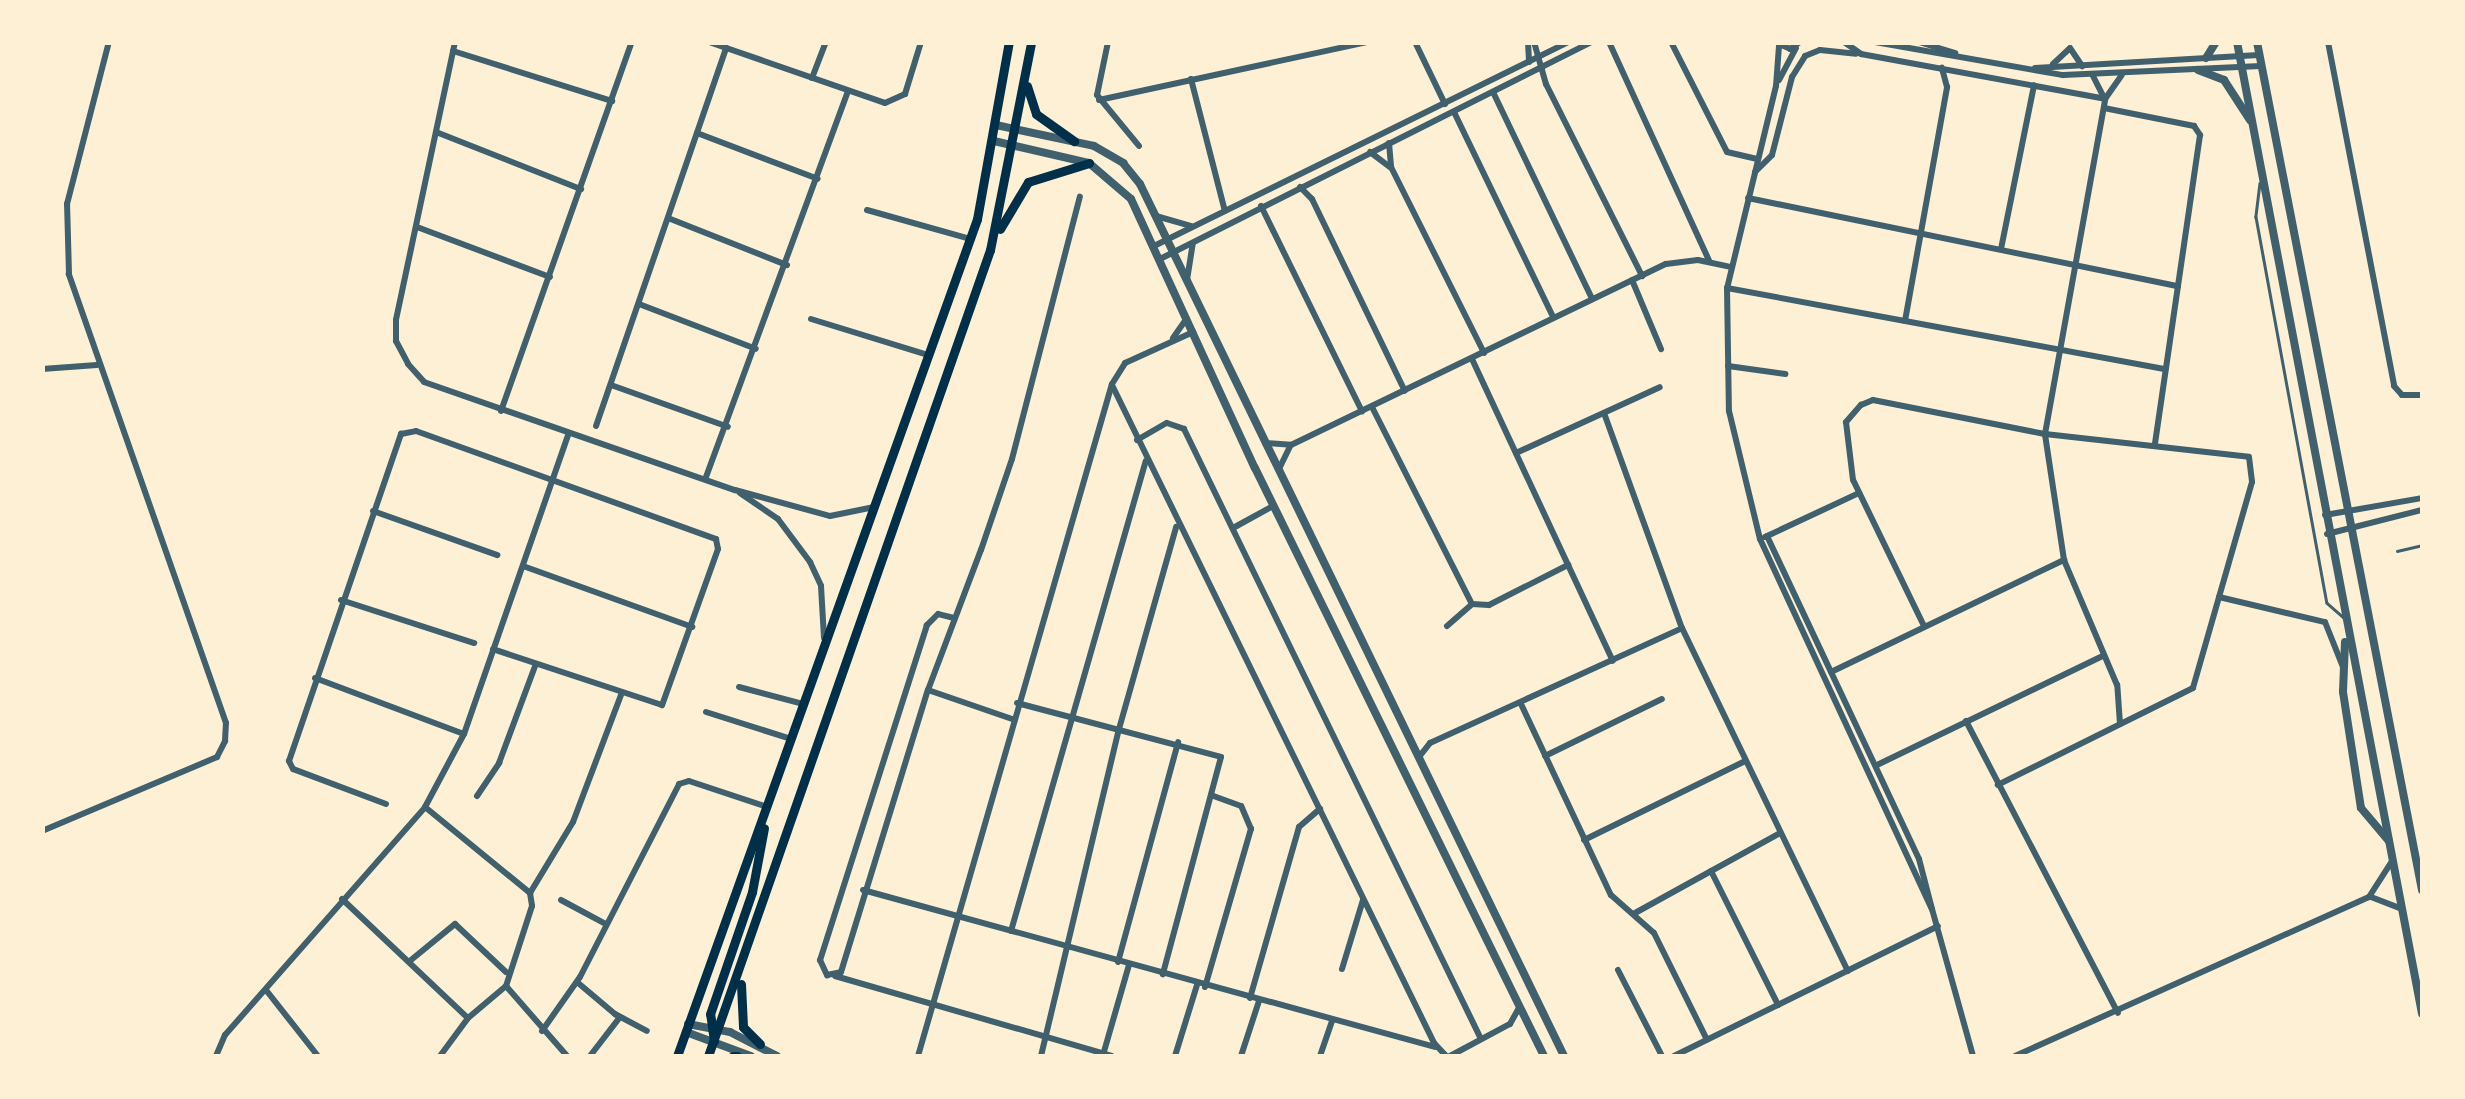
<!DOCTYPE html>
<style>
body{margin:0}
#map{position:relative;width:2465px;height:1099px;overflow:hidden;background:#fdf0d5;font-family:"Asap Condensed",sans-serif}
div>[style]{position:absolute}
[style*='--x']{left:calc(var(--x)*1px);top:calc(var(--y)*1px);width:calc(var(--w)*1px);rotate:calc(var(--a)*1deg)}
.service>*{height:2.5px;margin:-1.25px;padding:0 1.25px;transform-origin:1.25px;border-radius:1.25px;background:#3f606c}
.minor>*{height:6px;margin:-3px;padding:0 3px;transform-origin:3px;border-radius:3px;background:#3f606c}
.tertiary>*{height:8px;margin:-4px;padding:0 4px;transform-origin:4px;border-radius:4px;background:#3f606c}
.primary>*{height:9px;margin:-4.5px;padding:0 4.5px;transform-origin:4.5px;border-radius:4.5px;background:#003049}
span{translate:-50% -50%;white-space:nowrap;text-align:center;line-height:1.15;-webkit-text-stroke:10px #fdf0d5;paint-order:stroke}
.frame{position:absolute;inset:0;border:45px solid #fdf0d5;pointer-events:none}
</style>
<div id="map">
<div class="service">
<div style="--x:2260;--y:183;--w:34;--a:97"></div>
<div style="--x:2256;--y:217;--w:392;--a:79.6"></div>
<div style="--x:2327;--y:603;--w:23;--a:41"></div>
<div style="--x:2397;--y:551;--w:26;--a:-13"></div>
</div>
<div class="minor">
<div style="--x:455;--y:42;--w:284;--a:102"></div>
<div style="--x:396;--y:320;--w:21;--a:90"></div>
<div style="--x:396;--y:341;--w:26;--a:62"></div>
<div style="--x:408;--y:364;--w:24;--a:48"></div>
<div style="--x:424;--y:382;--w:329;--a:19.2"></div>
<div style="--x:735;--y:490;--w:98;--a:15.3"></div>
<div style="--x:830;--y:516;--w:45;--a:-11.6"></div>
<div style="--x:709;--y:42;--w:186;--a:19.1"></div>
<div style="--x:885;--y:103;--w:22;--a:-24"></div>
<div style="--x:905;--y:94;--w:54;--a:-72.9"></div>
<div style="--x:1108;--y:42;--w:54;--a:101.7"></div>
<div style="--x:1097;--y:95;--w:66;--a:50.5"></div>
<div style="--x:1415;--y:42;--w:69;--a:64.2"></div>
<div style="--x:1528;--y:42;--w:20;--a:87"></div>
<div style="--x:1534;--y:42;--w:44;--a:74.1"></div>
<div style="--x:1546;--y:84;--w:215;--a:63.4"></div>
<div style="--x:1609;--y:42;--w:240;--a:65.4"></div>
<div style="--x:1671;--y:42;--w:123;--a:63"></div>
<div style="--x:1727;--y:152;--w:31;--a:13"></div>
<div style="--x:1844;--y:42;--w:21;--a:35"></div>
<div style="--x:1861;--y:54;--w:248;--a:10.4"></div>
<div style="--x:1875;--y:42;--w:191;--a:10"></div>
<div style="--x:2063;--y:75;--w:198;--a:-2.6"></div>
<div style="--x:1919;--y:42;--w:38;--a:17"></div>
<div style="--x:2328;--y:42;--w:350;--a:79.1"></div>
<div style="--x:2394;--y:386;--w:12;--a:48"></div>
<div style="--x:2402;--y:395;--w:20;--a:0"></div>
<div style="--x:1779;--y:44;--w:12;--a:24"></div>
<div style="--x:1790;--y:49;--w:12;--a:-35"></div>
<div style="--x:1779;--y:46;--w:40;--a:94.3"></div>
<div style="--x:1776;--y:86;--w:208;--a:103.6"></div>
<div style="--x:1727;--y:288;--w:123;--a:89.1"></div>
<div style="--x:1729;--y:411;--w:132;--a:76.4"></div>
<div style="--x:1760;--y:539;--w:408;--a:65.1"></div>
<div style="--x:1932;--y:909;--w:153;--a:74.4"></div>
<div style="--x:2070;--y:48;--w:22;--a:56"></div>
<div style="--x:453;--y:51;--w:167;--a:17.5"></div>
<div style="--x:2053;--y:64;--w:23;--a:-43"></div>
<div style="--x:2035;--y:68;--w:224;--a:-3.3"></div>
<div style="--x:2093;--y:76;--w:25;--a:63"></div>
<div style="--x:812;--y:78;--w:39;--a:-69"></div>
<div style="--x:1191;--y:79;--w:136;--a:75.6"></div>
<div style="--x:1779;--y:80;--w:36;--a:-62"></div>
<div style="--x:1493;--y:92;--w:229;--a:64.4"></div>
<div style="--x:1099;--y:100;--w:274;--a:-12.2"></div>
<div style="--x:2104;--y:108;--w:92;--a:11.3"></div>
<div style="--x:2194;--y:126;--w:11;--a:56"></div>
<div style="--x:2200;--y:135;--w:313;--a:98.3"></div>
<div style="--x:1454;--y:112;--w:228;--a:64.2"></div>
<div style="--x:436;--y:132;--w:156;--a:21.5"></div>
<div style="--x:697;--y:133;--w:129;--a:20.8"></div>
<div style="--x:1389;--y:143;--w:24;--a:85"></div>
<div style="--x:1391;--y:167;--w:208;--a:63.4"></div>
<div style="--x:1370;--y:152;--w:25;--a:37"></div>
<div style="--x:1755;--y:172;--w:24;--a:-45"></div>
<div style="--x:1772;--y:155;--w:81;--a:-75.6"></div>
<div style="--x:1792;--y:77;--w:25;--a:-58"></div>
<div style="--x:1805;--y:56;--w:16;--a:-22"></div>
<div style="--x:1820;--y:50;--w:36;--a:6"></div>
<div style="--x:1300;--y:187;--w:17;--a:45"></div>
<div style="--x:1312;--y:199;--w:213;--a:64.2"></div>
<div style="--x:1748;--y:198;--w:439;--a:11.6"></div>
<div style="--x:1261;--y:206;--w:229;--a:63.8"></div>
<div style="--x:867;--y:210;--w:107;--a:15.7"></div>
<div style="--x:1156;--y:216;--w:36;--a:16"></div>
<div style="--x:668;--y:218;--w:128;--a:21.6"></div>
<div style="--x:417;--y:227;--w:142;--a:20.6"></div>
<div style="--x:1156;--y:245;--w:460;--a:-26.2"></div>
<div style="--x:2001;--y:249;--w:167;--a:-78.6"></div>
<div style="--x:1162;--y:258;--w:481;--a:-26.7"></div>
<div style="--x:1187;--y:280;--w:36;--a:-81"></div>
<div style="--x:1632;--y:280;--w:75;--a:67.2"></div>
<div style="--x:1727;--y:288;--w:446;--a:10.5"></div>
<div style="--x:639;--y:304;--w:125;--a:21"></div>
<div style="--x:811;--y:319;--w:122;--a:17.1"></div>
<div style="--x:1905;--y:321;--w:238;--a:-79.8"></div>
<div style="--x:1947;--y:87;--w:20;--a:-105"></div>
<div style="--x:1173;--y:338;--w:24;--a:-55"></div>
<div style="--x:1472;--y:359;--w:333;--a:65"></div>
<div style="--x:1728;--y:366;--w:58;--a:8"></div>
<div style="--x:42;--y:369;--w:55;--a:-4.2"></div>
<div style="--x:611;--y:385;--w:124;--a:19.7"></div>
<div style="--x:1112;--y:385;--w:733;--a:63.92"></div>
<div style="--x:1434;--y:1043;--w:18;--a:47"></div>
<div style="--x:1372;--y:407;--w:221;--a:63.1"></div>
<div style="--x:1472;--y:604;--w:17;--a:3"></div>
<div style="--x:1489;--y:605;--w:89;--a:-26.9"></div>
<div style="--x:501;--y:411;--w:392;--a:-70.5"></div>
<div style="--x:1604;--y:413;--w:229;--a:70.1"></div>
<div style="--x:1682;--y:628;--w:381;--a:64.2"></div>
<div style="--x:596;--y:426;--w:400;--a:-71"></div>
<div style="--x:1137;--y:440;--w:34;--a:-30"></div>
<div style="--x:1167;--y:423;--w:18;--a:19"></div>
<div style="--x:1184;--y:429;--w:678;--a:64.04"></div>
<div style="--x:1265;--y:443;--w:26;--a:4"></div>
<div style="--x:1291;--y:445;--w:416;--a:-25.8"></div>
<div style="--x:1666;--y:264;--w:32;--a:-7"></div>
<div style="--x:1698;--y:260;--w:33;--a:12"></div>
<div style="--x:1516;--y:453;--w:158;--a:-24.6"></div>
<div style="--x:1279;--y:469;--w:25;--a:-64"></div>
<div style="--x:706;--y:477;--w:410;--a:-69.8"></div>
<div style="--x:740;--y:493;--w:46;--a:34.4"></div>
<div style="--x:778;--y:519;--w:54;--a:53.3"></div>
<div style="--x:810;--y:562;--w:26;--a:65"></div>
<div style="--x:821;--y:586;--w:52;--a:86.7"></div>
<div style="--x:373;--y:511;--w:132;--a:19.5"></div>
<div style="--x:2325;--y:515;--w:98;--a:-9.9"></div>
<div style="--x:1233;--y:528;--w:46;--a:-28.8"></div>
<div style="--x:2327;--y:534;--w:98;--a:-14.2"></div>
<div style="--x:1767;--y:536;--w:357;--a:64.8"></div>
<div style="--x:1919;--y:859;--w:52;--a:75.4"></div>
<div style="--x:1765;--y:537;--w:104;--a:-25.1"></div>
<div style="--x:523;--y:566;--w:180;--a:19.8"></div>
<div style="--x:2219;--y:597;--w:109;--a:13.3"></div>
<div style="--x:2325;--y:622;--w:48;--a:68.2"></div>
<div style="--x:341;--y:600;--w:140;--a:17.9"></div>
<div style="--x:954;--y:618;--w:16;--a:-166"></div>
<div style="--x:938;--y:614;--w:16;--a:135"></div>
<div style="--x:927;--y:625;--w:352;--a:107.7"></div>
<div style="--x:820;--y:960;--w:17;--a:65"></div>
<div style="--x:827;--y:975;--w:14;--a:-12"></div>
<div style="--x:841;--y:972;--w:295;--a:-72.9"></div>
<div style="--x:928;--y:690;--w:150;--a:-69.3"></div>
<div style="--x:981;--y:550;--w:96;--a:-71.2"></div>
<div style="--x:1012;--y:459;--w:271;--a:-75.5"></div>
<div style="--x:1447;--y:626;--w:33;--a:-41"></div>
<div style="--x:1924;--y:626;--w:162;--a:-115.9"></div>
<div style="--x:1853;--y:480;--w:58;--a:-96.9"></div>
<div style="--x:1846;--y:422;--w:23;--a:-49"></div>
<div style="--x:1861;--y:405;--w:13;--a:-23"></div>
<div style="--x:1873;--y:400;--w:175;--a:11.2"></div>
<div style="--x:2045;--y:434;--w:205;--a:6.4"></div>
<div style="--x:2249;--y:457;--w:25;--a:83"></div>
<div style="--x:2252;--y:482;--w:214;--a:106"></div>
<div style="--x:2193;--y:688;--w:218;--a:153.6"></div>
<div style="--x:1831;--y:672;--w:259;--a:-25.7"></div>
<div style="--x:315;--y:678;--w:159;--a:20.6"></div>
<div style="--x:739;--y:687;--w:66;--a:14.9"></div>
<div style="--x:928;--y:690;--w:89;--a:19"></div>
<div style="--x:1017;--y:703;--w:211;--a:14.8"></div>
<div style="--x:1221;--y:757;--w:225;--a:105"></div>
<div style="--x:1521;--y:704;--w:211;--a:64.8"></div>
<div style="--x:1611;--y:895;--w:57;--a:41.5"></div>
<div style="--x:1654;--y:933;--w:119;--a:63.6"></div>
<div style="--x:706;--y:712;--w:89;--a:17.6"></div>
<div style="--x:1966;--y:721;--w:329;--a:62.5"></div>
<div style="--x:2120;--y:724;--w:39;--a:-94"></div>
<div style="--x:2117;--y:685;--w:136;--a:-113"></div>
<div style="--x:2064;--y:560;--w:127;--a:-98.6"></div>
<div style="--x:2045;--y:434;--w:340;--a:-79.8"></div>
<div style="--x:2105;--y:99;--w:29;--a:-55"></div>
<div style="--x:1545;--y:756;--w:130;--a:-26"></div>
<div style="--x:1419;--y:757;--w:18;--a:-52"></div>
<div style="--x:1430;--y:743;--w:277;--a:-24.5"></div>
<div style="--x:1877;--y:765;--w:250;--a:-25.8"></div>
<div style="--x:477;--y:796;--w:40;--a:-56"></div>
<div style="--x:499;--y:763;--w:103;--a:-69.6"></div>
<div style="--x:386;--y:804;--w:99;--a:-159.4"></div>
<div style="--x:293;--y:769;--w:9;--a:-117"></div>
<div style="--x:289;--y:761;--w:346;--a:-71.1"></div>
<div style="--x:401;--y:434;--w:15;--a:-11"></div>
<div style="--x:416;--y:431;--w:319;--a:19.8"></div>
<div style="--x:716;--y:539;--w:10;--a:79"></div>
<div style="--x:718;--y:549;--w:166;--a:109.7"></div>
<div style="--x:662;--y:705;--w:178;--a:-161.7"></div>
<div style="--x:425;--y:807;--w:136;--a:39.3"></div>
<div style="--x:42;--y:831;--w:190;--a:-22.9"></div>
<div style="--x:217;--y:757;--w:18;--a:-63"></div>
<div style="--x:225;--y:741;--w:18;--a:-87"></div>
<div style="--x:226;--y:723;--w:476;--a:-109.3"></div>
<div style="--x:69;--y:274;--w:70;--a:-91.6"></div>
<div style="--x:67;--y:204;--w:167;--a:-75.5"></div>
<div style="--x:1584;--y:840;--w:179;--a:-26.1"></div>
<div style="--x:1711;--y:871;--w:150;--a:63.4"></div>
<div style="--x:863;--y:890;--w:593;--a:15.35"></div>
<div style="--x:530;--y:893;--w:83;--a:-58.8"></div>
<div style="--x:573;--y:822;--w:136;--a:-69.3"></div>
<div style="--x:530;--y:893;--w:13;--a:81"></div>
<div style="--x:532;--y:906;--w:84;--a:108"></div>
<div style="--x:506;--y:986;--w:93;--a:48.9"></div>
<div style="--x:2371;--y:897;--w:33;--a:21"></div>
<div style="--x:342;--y:899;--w:173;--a:43.4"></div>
<div style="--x:561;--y:900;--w:51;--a:28.1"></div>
<div style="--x:1635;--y:913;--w:166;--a:-28.9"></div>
<div style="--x:1011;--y:931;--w:489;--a:-74"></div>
<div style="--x:411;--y:960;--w:57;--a:-39.3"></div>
<div style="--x:455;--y:924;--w:70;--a:43.3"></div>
<div style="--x:1118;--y:962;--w:228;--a:-74.7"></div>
<div style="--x:1342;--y:969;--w:72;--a:-73.1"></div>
<div style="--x:1618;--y:970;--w:97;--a:62.9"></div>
<div style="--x:835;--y:976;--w:288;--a:16.1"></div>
<div style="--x:577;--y:982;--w:50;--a:40.1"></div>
<div style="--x:615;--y:1014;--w:36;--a:28"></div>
<div style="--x:1205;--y:987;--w:165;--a:-73.8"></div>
<div style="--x:1251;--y:829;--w:25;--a:-113"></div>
<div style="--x:1241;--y:806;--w:30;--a:-160"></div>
<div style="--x:266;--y:990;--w:84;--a:51.8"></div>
<div style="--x:1250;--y:998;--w:178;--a:-74"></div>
<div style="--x:1299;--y:827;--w:28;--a:-41"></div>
<div style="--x:542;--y:1031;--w:66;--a:-54.9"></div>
<div style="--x:580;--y:977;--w:217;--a:-62.8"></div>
<div style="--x:679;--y:784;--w:10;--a:-17"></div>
<div style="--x:689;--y:781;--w:82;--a:18.4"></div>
<div style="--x:1103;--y:1055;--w:94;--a:-73.9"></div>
<div style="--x:216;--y:1056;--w:23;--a:-67"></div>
<div style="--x:225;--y:1035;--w:303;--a:-48.7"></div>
<div style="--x:425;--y:807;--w:83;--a:-61.9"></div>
<div style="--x:464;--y:734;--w:316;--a:-70.8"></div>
<div style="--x:440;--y:1056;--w:47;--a:-53.6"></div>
<div style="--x:468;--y:1018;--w:50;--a:-40.1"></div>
<div style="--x:590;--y:1056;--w:49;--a:-52.4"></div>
<div style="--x:918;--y:1056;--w:699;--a:-73.9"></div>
<div style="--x:1112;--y:384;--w:25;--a:-58"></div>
<div style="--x:1125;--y:363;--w:75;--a:-24.5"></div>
<div style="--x:1041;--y:1056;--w:336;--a:-76.6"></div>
<div style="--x:1119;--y:729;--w:210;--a:-74.2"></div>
<div style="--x:1175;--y:1056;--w:74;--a:-72.8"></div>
<div style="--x:1241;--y:1056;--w:58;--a:-71.9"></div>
<div style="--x:1320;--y:1056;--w:37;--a:-71"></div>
<div style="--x:1450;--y:1056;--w:68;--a:-28.1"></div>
<div style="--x:1510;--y:1024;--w:18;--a:-61"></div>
<div style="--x:1674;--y:1056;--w:294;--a:-26.2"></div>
<div style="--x:2015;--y:1056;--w:388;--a:-24.2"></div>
<div style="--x:2369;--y:897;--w:43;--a:-57.4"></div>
</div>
<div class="tertiary">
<div style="--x:2237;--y:42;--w:989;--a:79.22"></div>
<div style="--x:2257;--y:42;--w:864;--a:78.99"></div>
<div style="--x:2206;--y:58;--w:19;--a:-58"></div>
<div style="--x:2198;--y:70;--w:28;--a:21"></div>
<div style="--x:2224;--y:80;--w:48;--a:57"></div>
<div style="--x:996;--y:125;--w:100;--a:12.1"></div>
<div style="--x:1094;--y:146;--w:34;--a:30"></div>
<div style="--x:1123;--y:163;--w:27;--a:51"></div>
<div style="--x:1140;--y:184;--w:970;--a:64.07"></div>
<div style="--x:994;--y:141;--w:98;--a:13"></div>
<div style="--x:1089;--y:163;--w:55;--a:40.6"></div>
<div style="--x:1131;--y:199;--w:296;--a:65.3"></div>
<div style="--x:1255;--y:468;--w:655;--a:63.83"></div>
<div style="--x:2345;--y:642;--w:50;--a:92.3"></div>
<div style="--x:2343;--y:692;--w:117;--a:81.2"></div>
<div style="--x:2361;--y:808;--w:43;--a:49.7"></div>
<div style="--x:688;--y:1024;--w:43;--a:10.8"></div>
<div style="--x:730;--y:1032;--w:53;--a:27.1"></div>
<div style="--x:686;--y:1032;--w:69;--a:20.3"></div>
</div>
<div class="primary">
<div style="--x:1027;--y:86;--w:29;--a:72"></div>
<div style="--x:1036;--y:114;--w:47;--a:35.4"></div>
<div style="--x:1000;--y:229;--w:55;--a:-59.2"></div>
<div style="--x:1028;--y:182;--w:64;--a:-17.3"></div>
<div style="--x:741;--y:984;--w:43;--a:87.3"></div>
<div style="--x:743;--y:1027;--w:24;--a:45"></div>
<div style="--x:714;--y:1041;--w:27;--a:-98"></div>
<div style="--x:710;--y:1014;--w:129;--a:-71"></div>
<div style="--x:752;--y:892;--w:65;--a:-79.4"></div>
<div style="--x:677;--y:1056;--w:889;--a:-70.28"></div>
<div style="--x:977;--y:219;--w:180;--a:-79.8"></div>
<div style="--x:708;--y:1056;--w:854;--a:-70.72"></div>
<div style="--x:990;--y:250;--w:212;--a:-78.8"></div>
<div style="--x:733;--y:1056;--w:4;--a:0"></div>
</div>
<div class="frame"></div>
</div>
